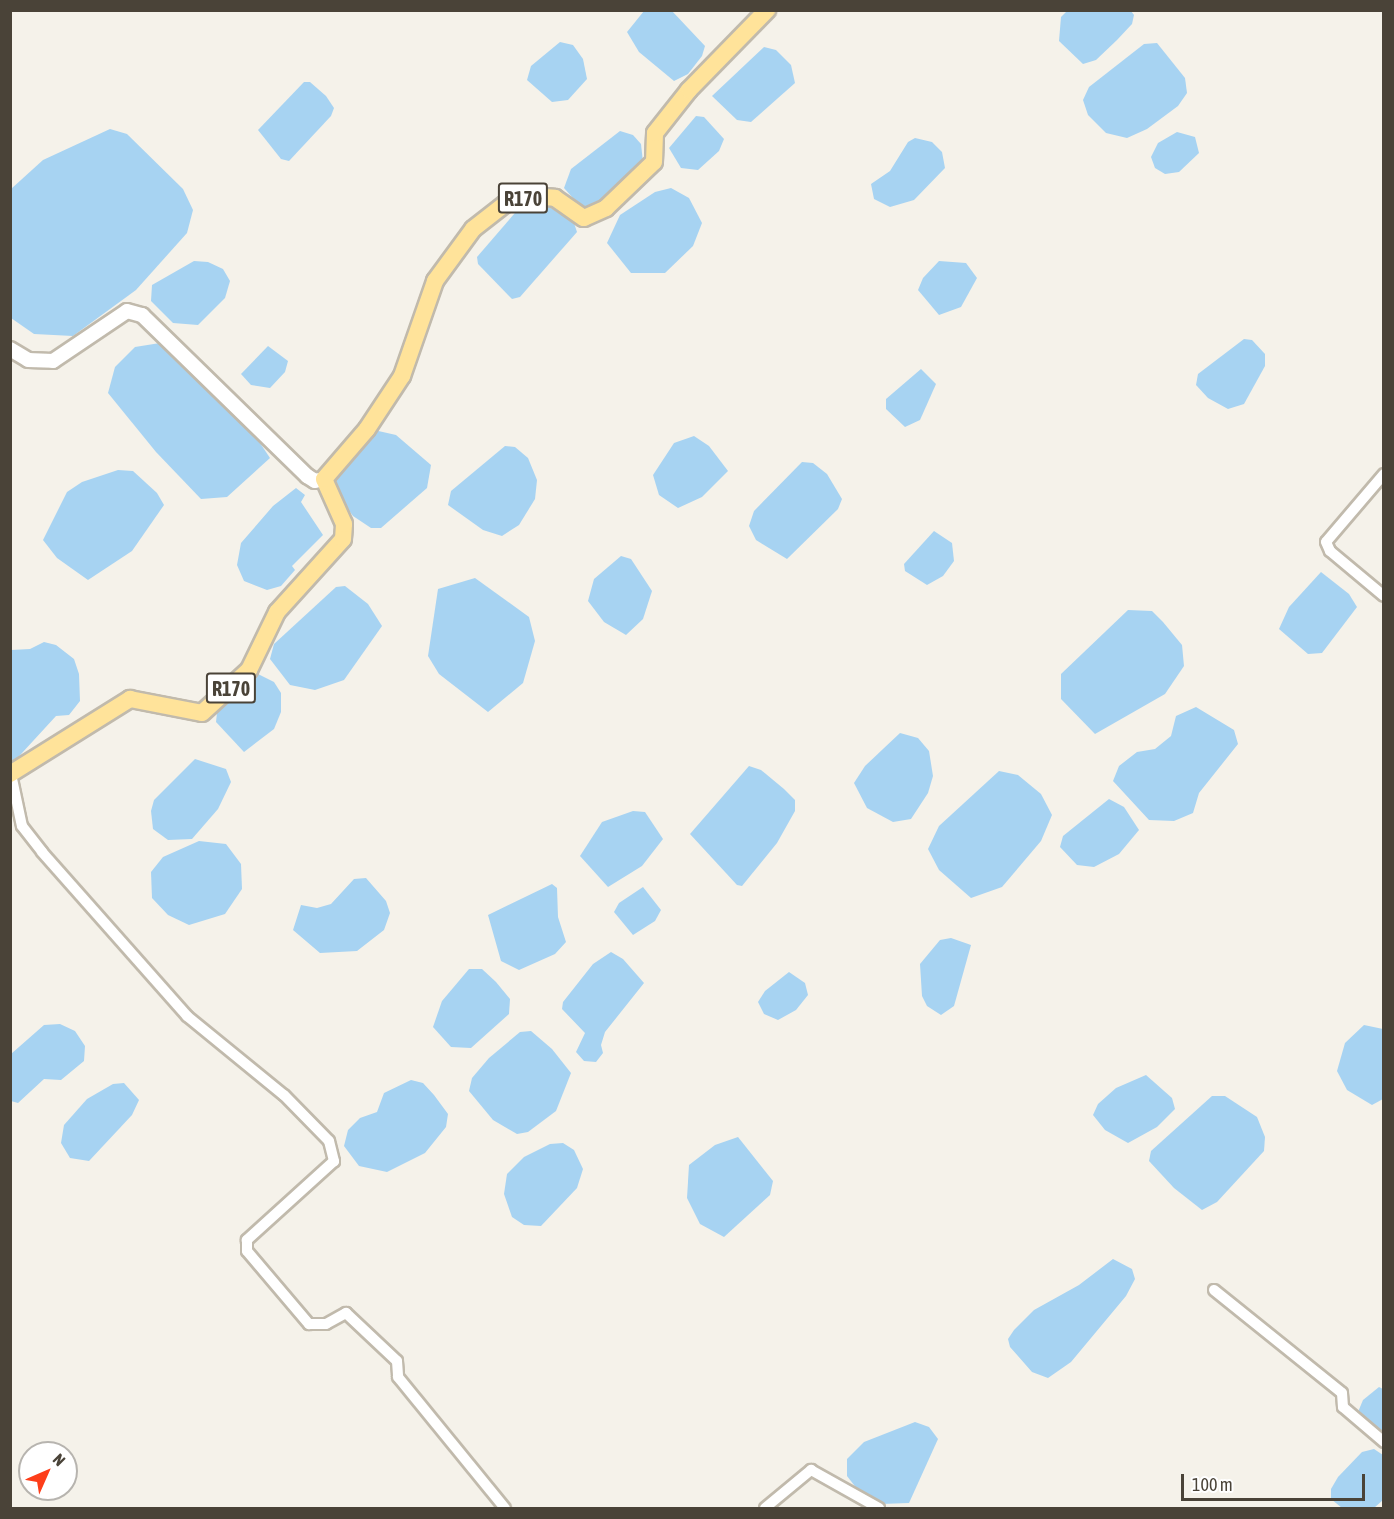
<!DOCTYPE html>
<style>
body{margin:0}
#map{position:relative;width:1394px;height:1519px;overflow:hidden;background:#f5f2ea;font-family:"Asap Condensed",sans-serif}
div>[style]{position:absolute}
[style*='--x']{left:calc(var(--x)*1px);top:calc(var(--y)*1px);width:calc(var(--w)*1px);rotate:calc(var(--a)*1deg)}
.water>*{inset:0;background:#a7d3f2}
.roads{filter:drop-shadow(2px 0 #c1baac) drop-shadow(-2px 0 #c1baac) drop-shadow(0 2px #c1baac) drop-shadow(0 -2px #c1baac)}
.minor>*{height:10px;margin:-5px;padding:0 5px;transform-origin:5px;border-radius:5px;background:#fff}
.tertiary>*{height:14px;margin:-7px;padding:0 7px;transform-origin:7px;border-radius:7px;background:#fff}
.primary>*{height:16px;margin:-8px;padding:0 8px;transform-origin:8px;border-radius:8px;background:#ffe39a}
span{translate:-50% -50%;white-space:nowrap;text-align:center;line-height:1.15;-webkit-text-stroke:4.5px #fff;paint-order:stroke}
.shield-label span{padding:2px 4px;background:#fff;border:2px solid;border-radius:4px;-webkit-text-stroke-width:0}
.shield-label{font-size:20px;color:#4a4338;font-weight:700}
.frame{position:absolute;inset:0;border:12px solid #4a4338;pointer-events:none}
.north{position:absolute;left:18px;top:1441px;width:60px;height:60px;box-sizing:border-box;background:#fff;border:2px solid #b7b4af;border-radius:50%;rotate:45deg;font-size:16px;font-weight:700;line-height:24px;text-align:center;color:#4a4338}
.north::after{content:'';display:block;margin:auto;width:21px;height:27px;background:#fd3e1a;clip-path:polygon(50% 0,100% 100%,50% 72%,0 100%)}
.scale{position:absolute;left:1181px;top:1474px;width:184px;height:27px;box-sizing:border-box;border:3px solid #4a4338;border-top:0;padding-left:8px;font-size:18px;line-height:21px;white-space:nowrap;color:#4a4338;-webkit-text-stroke:4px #fff;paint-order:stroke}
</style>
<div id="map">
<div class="water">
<div style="clip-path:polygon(644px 11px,672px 11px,705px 46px,702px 56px,688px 74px,674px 81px,639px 52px,627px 32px)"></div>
<div style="clip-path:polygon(1067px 11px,1131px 11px,1134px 15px,1132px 24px,1117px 40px,1096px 60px,1083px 64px,1059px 41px,1061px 17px)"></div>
<div style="clip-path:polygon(560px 42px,573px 45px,583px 59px,587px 79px,568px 100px,552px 102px,527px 80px,531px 66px)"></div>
<div style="clip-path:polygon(1157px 43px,1185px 78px,1187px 93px,1178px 106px,1147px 129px,1127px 138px,1106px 133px,1088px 115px,1083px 100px,1089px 87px,1144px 44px)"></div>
<div style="clip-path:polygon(764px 47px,776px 50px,791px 65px,795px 83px,751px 122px,737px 120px,712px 96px)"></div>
<div style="clip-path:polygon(304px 82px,310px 82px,326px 96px,334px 108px,331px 116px,289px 161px,281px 159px,258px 130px)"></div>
<div style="clip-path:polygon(696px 116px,704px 117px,724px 139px,719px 151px,698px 170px,681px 168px,669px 148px)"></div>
<div style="clip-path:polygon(110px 129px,127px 134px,183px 189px,193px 210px,187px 233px,136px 290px,73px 336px,34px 334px,11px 318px,11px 189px,43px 160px)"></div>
<div style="clip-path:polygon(620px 131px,633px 135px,641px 144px,643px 162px,600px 206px,580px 206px,564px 188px,571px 169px)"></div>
<div style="clip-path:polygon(1177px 132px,1195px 137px,1199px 153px,1179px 172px,1165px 174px,1155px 168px,1151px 157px,1158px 143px)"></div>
<div style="clip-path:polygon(915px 138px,932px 142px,942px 152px,945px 168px,914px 200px,890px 207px,874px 199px,871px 184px,890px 171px,908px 142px)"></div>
<div style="clip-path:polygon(671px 188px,689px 198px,702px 223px,693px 246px,665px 273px,631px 273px,607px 243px,620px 215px,655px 192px)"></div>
<div style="clip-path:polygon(545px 204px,574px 223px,577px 232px,520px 297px,512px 299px,478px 264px,477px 257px,521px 206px)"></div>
<div style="clip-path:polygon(194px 261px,208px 262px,223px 269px,230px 281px,225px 298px,198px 325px,173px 323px,151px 301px,152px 285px)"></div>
<div style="clip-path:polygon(939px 261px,966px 263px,977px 278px,961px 307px,939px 315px,918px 290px,923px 278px)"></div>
<div style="clip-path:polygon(1244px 339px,1252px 340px,1265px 354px,1265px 366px,1244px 404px,1228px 409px,1208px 398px,1196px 385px,1198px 374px)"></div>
<div style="clip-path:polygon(160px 343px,250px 428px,270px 458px,227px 497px,201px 499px,156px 452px,108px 393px,115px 367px,135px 347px)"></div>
<div style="clip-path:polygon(268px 346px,288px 361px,285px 372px,270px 388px,251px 385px,241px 374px)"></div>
<div style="clip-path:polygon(921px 369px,936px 384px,920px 420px,905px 427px,886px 409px,886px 399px)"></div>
<div style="clip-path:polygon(374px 430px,396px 435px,431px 465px,427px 488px,381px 528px,371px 528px,353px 516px,338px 496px,335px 475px)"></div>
<div style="clip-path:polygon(694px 436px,709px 446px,728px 471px,702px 497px,678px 508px,659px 495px,653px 475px,674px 443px)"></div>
<div style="clip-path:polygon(505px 446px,515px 447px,528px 458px,537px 480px,535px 499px,519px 525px,502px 536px,483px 530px,448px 505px,451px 491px)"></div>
<div style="clip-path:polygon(802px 462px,813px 463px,827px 474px,842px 499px,838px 509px,787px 559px,756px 540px,749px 526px,754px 511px)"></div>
<div style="clip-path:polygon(118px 470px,133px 471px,157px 493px,164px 505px,132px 551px,88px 580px,57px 558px,43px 540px,67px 492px,82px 482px)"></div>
<div style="clip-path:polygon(296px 488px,305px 495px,301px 502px,323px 535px,292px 566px,295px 570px,281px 586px,267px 590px,244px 581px,237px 565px,241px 543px,273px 506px)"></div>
<div style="clip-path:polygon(934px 531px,952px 543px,954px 561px,943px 576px,927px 585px,905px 571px,904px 564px)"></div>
<div style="clip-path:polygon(621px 556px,631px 559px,652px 591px,643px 619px,626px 635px,604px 622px,588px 601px,594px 579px)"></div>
<div style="clip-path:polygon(1321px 572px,1349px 594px,1357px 607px,1322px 653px,1308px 654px,1279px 629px,1289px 607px)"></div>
<div style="clip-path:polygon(475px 578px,529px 617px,535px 641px,523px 683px,488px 712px,439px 674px,428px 656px,438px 589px)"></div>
<div style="clip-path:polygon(345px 586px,368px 604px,382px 626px,344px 680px,315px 690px,290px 685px,270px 659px,274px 644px,336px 587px)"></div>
<div style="clip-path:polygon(1128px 610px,1152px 611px,1163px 622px,1182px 645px,1184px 666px,1165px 694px,1095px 734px,1061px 699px,1061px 674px)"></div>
<div style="clip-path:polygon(44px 642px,56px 645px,74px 659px,79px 674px,80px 701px,69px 715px,56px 716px,11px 765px,11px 650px,30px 649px)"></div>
<div style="clip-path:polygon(256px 673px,274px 682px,281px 693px,281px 712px,274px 729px,244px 752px,216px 722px,217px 713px)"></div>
<div style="clip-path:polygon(1196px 707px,1234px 730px,1238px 744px,1199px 793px,1193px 813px,1174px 821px,1149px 820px,1113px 781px,1119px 766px,1137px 752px,1155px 749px,1171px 736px,1176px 716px)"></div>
<div style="clip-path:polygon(900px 733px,918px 738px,929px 751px,933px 776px,928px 793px,911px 819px,893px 822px,867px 808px,854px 783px,865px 766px)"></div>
<div style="clip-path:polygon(195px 759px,226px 769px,231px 782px,218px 809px,192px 839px,168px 840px,153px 829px,151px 811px,154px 800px)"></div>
<div style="clip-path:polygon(749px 766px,761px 770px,784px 789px,795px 800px,795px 811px,777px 843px,742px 886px,737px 885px,690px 834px)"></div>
<div style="clip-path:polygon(999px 771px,1018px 775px,1041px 794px,1052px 815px,1041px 841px,1002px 887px,971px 898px,939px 870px,928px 849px,939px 826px)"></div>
<div style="clip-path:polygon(1109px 799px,1124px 807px,1139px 830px,1119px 854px,1094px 867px,1077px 865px,1060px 847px,1063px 836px)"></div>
<div style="clip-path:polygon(633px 811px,645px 812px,663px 839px,642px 866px,608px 887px,580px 856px,602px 822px)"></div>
<div style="clip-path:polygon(199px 841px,226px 844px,241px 864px,242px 889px,225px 914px,189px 925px,168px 915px,152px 898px,151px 872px,163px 857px)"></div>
<div style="clip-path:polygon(366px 878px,386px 901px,390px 913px,384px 930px,357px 951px,320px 953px,293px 930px,301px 905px,317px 908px,331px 904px,354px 879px)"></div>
<div style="clip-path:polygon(552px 884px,557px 888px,558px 917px,566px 942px,555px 954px,519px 970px,501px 961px,488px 915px)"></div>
<div style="clip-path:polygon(643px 887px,661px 910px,655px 921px,633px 935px,614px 912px,619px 903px)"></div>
<div style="clip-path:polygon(951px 938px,971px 945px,954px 1006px,941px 1015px,927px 1006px,922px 996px,920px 964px,940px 940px)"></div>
<div style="clip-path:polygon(611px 952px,623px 959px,644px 983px,605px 1032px,601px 1045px,603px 1053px,596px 1062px,584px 1061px,576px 1052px,585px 1033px,562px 1009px,563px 1002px,593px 964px)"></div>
<div style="clip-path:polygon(469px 969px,482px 969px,496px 982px,510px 999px,509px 1014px,471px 1048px,451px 1047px,433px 1027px,442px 1001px)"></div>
<div style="clip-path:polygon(789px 972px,805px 983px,808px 995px,796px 1010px,778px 1020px,764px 1014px,758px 1002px,765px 991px)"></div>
<div style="clip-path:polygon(60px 1024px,75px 1031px,85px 1046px,84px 1061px,61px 1080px,44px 1079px,18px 1103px,11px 1101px,11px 1054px,44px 1025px)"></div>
<div style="clip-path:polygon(1364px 1025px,1383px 1029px,1383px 1099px,1372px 1105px,1347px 1090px,1337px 1071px,1345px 1043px)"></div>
<div style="clip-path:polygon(531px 1031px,552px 1049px,571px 1073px,556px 1111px,528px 1132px,517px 1134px,493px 1120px,469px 1091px,472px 1078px,489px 1058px,520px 1032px)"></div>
<div style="clip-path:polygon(1146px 1075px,1172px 1098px,1175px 1109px,1157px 1127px,1128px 1143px,1105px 1130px,1093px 1115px,1098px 1104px,1116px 1088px)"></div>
<div style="clip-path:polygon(411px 1080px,423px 1083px,434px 1095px,448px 1114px,446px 1127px,425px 1153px,387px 1172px,359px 1166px,344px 1146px,348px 1130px,360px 1118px,377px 1112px,384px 1093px)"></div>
<div style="clip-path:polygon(124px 1083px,139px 1100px,132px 1115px,89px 1161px,70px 1158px,61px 1143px,64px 1125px,87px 1099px,113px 1084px)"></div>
<div style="clip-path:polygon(1212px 1096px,1225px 1096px,1257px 1117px,1265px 1137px,1264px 1151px,1217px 1202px,1202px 1210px,1174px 1188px,1149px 1161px,1151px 1151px)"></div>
<div style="clip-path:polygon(738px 1137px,773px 1181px,770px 1195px,724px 1237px,700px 1224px,687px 1198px,689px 1165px,715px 1145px)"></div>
<div style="clip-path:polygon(563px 1143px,574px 1150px,583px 1169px,577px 1188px,541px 1226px,524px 1225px,512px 1217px,504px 1194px,507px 1174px,524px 1157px,550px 1144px)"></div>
<div style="clip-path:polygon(1113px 1259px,1132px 1269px,1135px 1279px,1126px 1296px,1071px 1362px,1048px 1378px,1032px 1372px,1010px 1347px,1008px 1339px,1014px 1330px,1034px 1310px,1079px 1285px)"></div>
<div style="clip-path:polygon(1379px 1387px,1383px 1389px,1383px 1432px,1358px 1412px,1363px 1400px)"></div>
<div style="clip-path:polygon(915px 1422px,929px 1427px,938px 1439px,909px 1503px,881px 1504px,861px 1494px,847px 1476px,847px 1459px,864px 1442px)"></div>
<div style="clip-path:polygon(1374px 1449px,1383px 1455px,1383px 1500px,1374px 1508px,1342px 1508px,1331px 1499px,1331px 1489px,1338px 1477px,1362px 1452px)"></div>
</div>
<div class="roads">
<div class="minor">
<div style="--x:1384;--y:474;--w:89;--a:130.5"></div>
<div style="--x:1326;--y:542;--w:10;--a:66"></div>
<div style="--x:1330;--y:551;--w:70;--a:39.8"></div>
<div style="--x:11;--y:774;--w:53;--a:78.1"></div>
<div style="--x:22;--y:826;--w:33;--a:52"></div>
<div style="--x:42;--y:852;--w:219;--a:48.5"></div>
<div style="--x:187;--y:1016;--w:125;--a:39.2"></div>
<div style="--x:284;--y:1095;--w:64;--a:45.6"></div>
<div style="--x:329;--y:1141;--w:21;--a:76"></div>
<div style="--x:334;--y:1161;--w:118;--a:137.8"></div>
<div style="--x:247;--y:1240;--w:11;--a:90"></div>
<div style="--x:247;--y:1251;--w:96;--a:49.7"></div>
<div style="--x:309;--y:1324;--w:17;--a:0"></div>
<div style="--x:326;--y:1324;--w:23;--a:-29"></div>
<div style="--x:346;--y:1313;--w:70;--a:43.3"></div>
<div style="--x:397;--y:1361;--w:16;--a:86"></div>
<div style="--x:398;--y:1377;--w:169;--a:50.8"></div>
<div style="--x:1214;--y:1290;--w:164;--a:38.8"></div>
<div style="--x:1342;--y:1393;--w:14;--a:86"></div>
<div style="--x:1343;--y:1407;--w:54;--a:40.5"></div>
<div style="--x:765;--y:1508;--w:60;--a:-39.6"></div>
<div style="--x:811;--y:1470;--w:78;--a:29.2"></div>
</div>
<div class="tertiary">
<div style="--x:10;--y:349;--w:21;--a:31"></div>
<div style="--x:28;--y:360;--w:25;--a:2"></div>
<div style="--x:53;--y:361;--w:89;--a:-34"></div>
<div style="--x:127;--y:311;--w:16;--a:15"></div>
<div style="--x:142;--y:315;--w:231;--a:44.3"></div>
<div style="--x:307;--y:476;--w:9;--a:32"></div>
<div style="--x:315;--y:481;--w:9;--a:-13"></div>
</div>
<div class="primary">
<div style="--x:10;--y:774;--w:142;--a:-32"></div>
<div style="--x:130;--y:699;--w:73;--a:11"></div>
<div style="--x:202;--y:713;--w:64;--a:-42.5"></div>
<div style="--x:249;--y:670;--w:64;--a:-64.2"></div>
<div style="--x:277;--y:612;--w:98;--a:-47.9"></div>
<div style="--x:343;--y:539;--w:15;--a:-86"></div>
<div style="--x:344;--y:524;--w:49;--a:-114"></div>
<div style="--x:324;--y:479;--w:66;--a:-49.3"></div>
<div style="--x:367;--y:429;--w:64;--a:-56.6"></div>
<div style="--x:402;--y:376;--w:101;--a:-70.8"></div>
<div style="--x:435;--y:281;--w:64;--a:-53.8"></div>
<div style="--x:473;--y:229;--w:41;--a:-38"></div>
<div style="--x:505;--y:204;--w:25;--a:-18"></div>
<div style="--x:529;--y:196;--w:26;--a:4"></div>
<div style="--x:555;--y:198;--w:35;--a:35"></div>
<div style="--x:584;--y:218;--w:24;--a:-24"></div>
<div style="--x:606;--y:208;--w:66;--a:-43.8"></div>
<div style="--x:654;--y:162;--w:29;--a:-88"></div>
<div style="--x:655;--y:133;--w:55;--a:-51.7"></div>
<div style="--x:689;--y:90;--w:112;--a:-45.7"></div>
</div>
</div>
<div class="shield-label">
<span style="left:523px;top:198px">R170</span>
<span style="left:231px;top:688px">R170</span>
</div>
<div class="frame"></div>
<div class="north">N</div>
<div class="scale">100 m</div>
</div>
